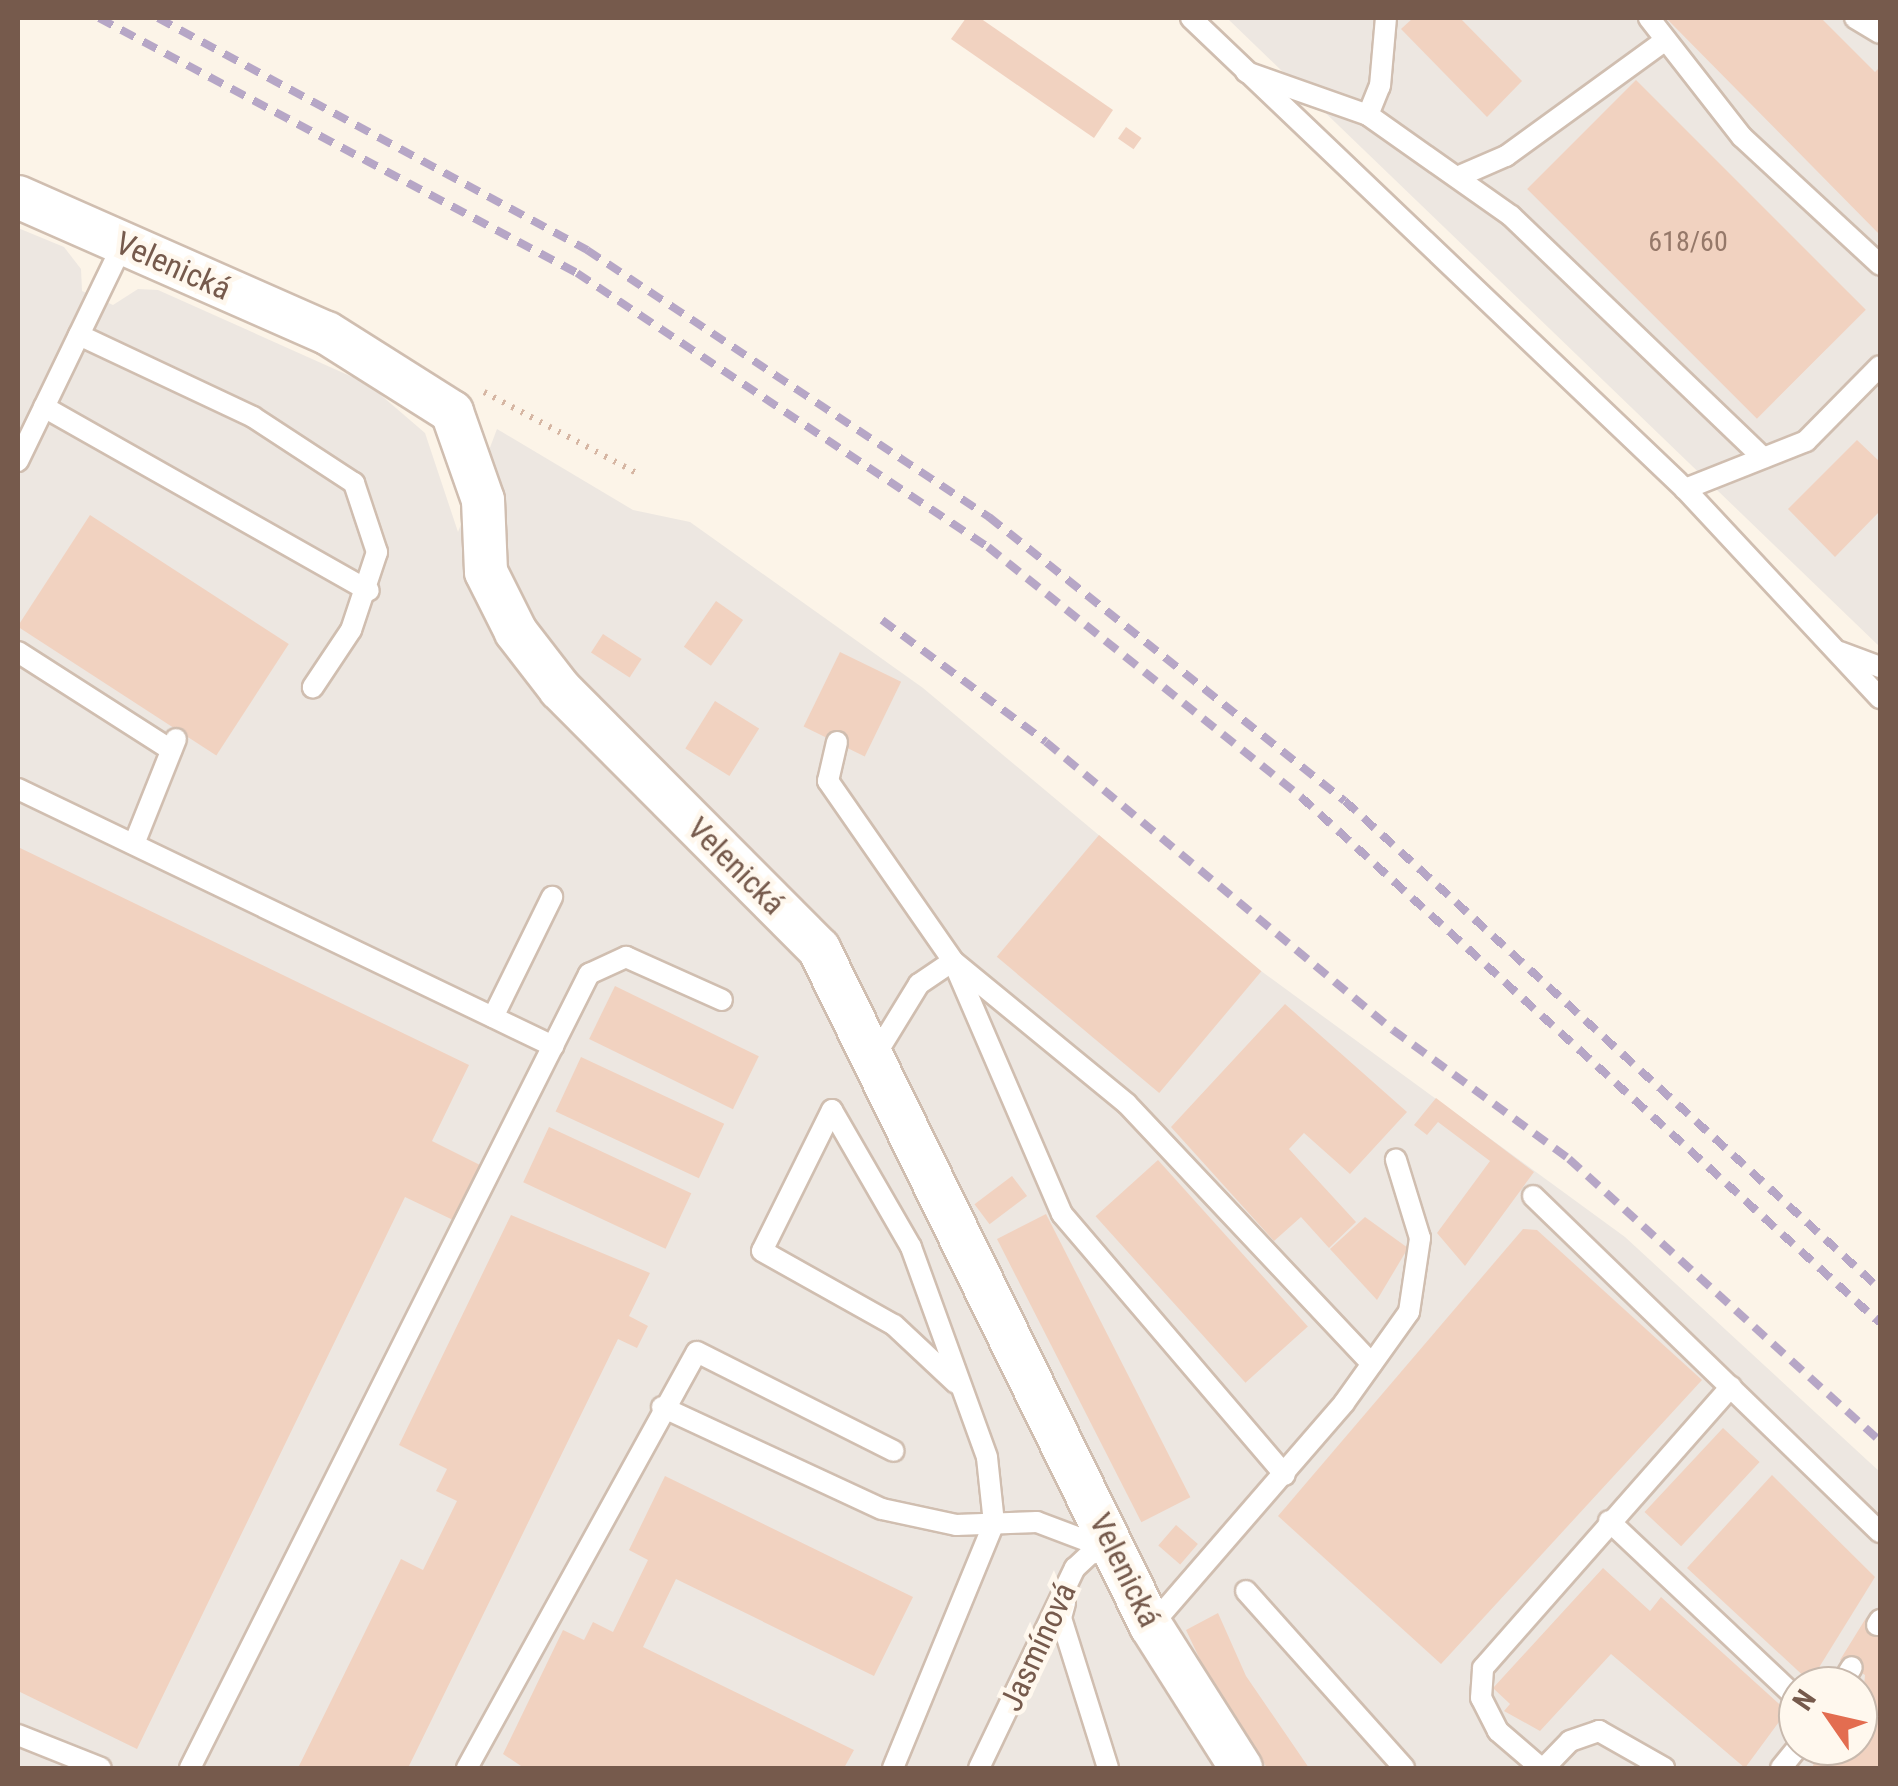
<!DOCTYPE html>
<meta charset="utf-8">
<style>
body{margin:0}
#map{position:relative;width:1898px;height:1786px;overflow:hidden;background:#fcf4e8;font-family:"Roboto Condensed",sans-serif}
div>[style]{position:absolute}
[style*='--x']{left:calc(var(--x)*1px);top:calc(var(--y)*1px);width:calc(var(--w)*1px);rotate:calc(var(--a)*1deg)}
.industrial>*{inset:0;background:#ede7e1}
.building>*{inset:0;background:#f1d2c0;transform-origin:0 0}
.path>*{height:6px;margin-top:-3px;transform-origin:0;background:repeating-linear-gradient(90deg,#d6b6a3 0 2.5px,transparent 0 10.5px)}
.roads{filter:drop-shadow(2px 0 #d0beb0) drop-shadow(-2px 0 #d0beb0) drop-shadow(0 2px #d0beb0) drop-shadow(0 -2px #d0beb0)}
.service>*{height:20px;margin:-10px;padding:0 10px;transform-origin:10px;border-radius:10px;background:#fff}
.minor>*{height:42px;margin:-21px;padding:0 21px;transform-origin:21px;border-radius:21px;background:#fff}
.rail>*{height:8px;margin-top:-4px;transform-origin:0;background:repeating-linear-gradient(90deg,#b6a6c6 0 15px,transparent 0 25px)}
span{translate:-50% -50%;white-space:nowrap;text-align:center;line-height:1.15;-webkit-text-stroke:9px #fff8ee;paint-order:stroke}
.number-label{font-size:28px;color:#957869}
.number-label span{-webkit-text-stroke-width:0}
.street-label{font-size:32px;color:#765a4c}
.frame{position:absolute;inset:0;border:20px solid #765a4c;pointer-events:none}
.north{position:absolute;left:1778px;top:1666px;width:100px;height:100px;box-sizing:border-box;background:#fff8ee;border:2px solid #c8b9ad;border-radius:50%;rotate:304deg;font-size:28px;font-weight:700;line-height:40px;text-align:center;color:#765a4c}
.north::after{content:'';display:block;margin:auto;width:35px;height:45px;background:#e36d50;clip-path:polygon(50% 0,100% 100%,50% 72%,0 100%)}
</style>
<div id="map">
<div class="industrial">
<div style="clip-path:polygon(1227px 18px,1880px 18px,1880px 647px,1228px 19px)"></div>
<div style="clip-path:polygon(evenodd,18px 228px,64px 247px,81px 269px,82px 291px,113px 305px,138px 289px,158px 290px,368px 384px,425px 433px,458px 532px,497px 429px,633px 510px,690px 522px,923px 688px,1261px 971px,1625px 1237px,1880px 1472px,1880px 1768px,18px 1768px,18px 228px,1798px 1686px,1858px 1686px,1858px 1746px,1798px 1746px,1798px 1686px)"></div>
</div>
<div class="building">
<div style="clip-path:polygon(966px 18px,980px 18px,1113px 110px,1094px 138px,951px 39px)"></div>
<div style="clip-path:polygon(1413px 18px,1460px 18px,1522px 81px,1487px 117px,1401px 29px)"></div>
<div style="clip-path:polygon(1666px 18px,1821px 18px,1875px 72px,1880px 67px,1880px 235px)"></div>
<div style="left:1636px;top:80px;width:325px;height:154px;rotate:45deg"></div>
<div style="left:1126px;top:127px;width:19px;height:14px;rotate:35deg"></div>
<div style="clip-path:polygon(1857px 440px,1880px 462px,1880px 511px,1835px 557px,1788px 509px)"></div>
<div style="left:90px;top:515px;width:237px;height:133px;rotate:33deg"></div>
<div style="left:716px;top:601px;width:33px;height:56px;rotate:35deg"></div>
<div style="left:603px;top:634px;width:46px;height:22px;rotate:33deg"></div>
<div style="left:840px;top:652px;width:68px;height:83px;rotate:26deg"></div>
<div style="left:715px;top:701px;width:52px;height:56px;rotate:32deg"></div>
<div style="left:1099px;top:835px;width:212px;height:159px;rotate:40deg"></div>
<div style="clip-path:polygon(18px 847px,469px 1065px,432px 1141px,480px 1165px,453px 1220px,405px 1197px,137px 1749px,18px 1691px)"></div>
<div style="left:615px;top:986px;width:160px;height:59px;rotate:26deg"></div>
<div style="clip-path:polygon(1285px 1004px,1407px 1112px,1350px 1174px,1304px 1133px,1289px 1149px,1356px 1222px,1329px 1248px,1301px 1217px,1274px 1241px,1171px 1127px)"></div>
<div style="left:581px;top:1057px;width:158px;height:60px;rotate:25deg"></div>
<div style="clip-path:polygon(1436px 1098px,1534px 1172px,1465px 1266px,1437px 1233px,1490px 1161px,1438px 1122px,1427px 1135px,1414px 1125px)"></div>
<div style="left:549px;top:1127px;width:157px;height:61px;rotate:25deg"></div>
<div style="left:1158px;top:1160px;width:224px;height:84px;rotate:48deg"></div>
<div style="left:1012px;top:1176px;width:25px;height:47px;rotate:53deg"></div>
<div style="left:1046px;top:1214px;width:318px;height:55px;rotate:63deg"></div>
<div style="clip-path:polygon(511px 1215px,650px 1273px,629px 1316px,648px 1326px,637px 1348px,618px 1339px,408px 1768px,298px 1768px,401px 1559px,423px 1570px,457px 1501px,436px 1491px,447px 1469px,399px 1445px)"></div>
<div style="clip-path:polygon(1365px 1217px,1408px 1248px,1377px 1300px,1330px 1249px)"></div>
<div style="clip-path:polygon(1523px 1229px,1537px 1230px,1702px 1380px,1441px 1664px,1278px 1516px)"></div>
<div style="left:1723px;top:1428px;width:50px;height:115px;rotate:43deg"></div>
<div style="clip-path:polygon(1772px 1475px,1875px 1577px,1810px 1682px,1687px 1568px)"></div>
<div style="clip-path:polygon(665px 1476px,913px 1597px,874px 1676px,676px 1579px,643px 1647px,854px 1750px,844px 1768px,524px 1768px,503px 1754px,563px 1630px,584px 1640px,593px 1622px,613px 1632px,648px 1560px,629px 1550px)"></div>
<div style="left:1176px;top:1525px;width:29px;height:27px;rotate:41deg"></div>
<div style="clip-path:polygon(1603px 1568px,1650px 1611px,1661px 1597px,1787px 1711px,1745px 1768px,1611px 1654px,1540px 1731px,1504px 1711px,1510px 1704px,1493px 1688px)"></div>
<div style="clip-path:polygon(1218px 1613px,1246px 1676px,1309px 1768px,1267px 1768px,1205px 1670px,1186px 1630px)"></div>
<div style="clip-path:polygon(1866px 1618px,1880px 1627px,1880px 1768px,1812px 1768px,1821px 1746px,1858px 1746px,1865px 1675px,1840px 1660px)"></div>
</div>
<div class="path">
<div style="--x:484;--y:392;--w:174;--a:28"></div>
</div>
<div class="roads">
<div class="service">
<div style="--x:1191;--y:18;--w:683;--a:43.63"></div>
<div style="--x:1685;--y:489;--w:286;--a:47"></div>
<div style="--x:1649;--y:18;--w:151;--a:52"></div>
<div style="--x:1742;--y:137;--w:188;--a:42.8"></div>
<div style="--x:1855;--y:18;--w:29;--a:31"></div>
<div style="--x:1246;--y:72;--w:129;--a:19.4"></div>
<div style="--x:1368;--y:115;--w:31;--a:-68"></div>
<div style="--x:1380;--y:86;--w:68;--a:-85"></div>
<div style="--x:1368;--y:115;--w:175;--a:35.2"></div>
<div style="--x:1511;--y:216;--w:349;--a:43.8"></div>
<div style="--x:1462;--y:175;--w:48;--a:-23.4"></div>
<div style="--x:1506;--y:156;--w:194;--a:-36"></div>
<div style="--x:79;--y:335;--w:192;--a:25.2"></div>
<div style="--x:253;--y:417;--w:121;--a:33.2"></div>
<div style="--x:354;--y:483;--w:73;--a:71.6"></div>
<div style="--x:377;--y:552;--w:82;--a:108.4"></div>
<div style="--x:351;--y:630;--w:69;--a:123.7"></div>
<div style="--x:44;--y:407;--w:373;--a:29.5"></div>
<div style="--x:18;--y:461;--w:241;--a:-64.2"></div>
<div style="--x:1685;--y:489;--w:130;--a:-21.6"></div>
<div style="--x:1806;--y:441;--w:105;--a:-45.4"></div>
<div style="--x:18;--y:652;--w:182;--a:32.6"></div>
<div style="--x:1840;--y:652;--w:43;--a:20.6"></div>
<div style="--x:837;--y:742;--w:40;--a:103"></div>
<div style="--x:828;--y:781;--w:219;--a:55.2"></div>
<div style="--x:953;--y:961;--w:275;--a:66.7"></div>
<div style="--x:1062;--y:1214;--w:343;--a:49.5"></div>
<div style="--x:18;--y:789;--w:594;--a:25.66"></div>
<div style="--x:134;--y:844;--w:113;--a:-68.2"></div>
<div style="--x:493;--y:1017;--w:134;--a:-63.8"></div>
<div style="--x:873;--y:1059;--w:88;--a:-58.5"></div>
<div style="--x:919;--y:984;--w:41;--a:-34.1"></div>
<div style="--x:953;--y:961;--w:225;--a:39.4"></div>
<div style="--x:1127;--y:1104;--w:357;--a:46.7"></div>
<div style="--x:1533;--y:1196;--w:483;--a:44.1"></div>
<div style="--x:662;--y:1407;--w:242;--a:24.9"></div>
<div style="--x:882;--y:1509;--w:76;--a:12.2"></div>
<div style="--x:956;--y:1525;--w:81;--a:-2.1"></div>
<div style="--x:1037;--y:1522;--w:74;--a:20.6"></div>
<div style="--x:1609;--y:1521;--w:260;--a:43.3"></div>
<div style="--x:1246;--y:1591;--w:237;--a:48.2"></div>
<div style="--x:1065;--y:1603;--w:16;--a:105"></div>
<div style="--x:1061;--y:1618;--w:157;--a:72.6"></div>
<div style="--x:1877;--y:1625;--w:6;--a:-59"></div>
<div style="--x:1151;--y:1626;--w:295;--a:-49.1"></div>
<div style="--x:1344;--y:1403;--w:112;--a:-54.5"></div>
<div style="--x:1409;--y:1312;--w:75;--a:-81.5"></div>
<div style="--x:1420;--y:1238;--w:82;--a:-107.1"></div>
<div style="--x:1840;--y:1686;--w:22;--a:-58"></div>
<div style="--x:18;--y:1735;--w:89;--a:21.7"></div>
<div style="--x:190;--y:1768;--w:889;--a:-63.32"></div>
<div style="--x:589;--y:974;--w:41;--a:-24.7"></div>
<div style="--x:626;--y:957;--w:105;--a:24.1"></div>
<div style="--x:467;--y:1768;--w:475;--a:-61.1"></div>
<div style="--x:697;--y:1352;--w:220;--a:26.7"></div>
<div style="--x:893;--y:1768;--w:265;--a:-67.6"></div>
<div style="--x:994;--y:1523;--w:66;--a:-96.1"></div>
<div style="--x:987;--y:1457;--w:223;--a:-109.9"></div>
<div style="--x:911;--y:1247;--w:158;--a:-120"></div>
<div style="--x:832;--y:1110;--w:157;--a:116.4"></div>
<div style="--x:762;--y:1251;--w:151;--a:29.3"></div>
<div style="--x:894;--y:1325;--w:85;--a:43.1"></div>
<div style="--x:979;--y:1768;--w:222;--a:-64.4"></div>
<div style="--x:1075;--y:1568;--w:22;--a:-43"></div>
<div style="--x:1091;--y:1553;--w:23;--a:2"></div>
<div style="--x:1541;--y:1768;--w:57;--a:-139.3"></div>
<div style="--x:1498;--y:1731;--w:37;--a:-117"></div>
<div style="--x:1481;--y:1698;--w:30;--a:-86"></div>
<div style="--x:1483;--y:1668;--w:375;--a:-48.6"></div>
<div style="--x:1544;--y:1768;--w:37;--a:-46"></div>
<div style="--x:1570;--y:1741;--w:31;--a:-19"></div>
<div style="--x:1599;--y:1731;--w:75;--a:29.6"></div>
<div style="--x:1781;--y:1768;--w:28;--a:-51"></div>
</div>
<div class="minor">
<div style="--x:18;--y:197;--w:338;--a:23.8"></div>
<div style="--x:327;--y:333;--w:148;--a:32.3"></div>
<div style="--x:452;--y:412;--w:93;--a:70.6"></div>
<div style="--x:483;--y:500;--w:72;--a:87.6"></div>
<div style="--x:486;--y:572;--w:67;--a:63.4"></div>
<div style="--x:516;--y:632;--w:72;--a:52.3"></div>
<div style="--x:560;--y:689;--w:367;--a:45.1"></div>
<div style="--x:819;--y:949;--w:754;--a:63.88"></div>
<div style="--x:1151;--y:1626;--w:168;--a:57.6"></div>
</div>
</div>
<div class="rail">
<div style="--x:99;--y:18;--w:542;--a:28.08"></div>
<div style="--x:577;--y:273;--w:494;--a:33.7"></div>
<div style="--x:988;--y:547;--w:401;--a:38.6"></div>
<div style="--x:1301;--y:797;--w:782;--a:42.25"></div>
<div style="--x:158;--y:18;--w:488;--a:28.4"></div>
<div style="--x:587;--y:250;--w:483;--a:33.6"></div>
<div style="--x:989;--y:517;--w:455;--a:38.6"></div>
<div style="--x:1345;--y:801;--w:724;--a:42.37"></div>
<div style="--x:882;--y:620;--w:204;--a:36.6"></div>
<div style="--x:1046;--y:742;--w:451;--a:39.7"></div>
<div style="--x:1393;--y:1030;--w:218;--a:36.2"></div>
<div style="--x:1569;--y:1159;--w:420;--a:42.2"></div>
</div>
<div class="number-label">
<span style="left:1688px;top:242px">618/60</span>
</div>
<div class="street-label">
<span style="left:173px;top:266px;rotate:24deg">Velenická</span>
<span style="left:736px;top:866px;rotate:45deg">Velenická</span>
<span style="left:1125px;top:1570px;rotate:64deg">Velenická</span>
<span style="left:1038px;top:1647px;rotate:-65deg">Jasmínová</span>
</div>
<div class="frame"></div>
<div class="north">N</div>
</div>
